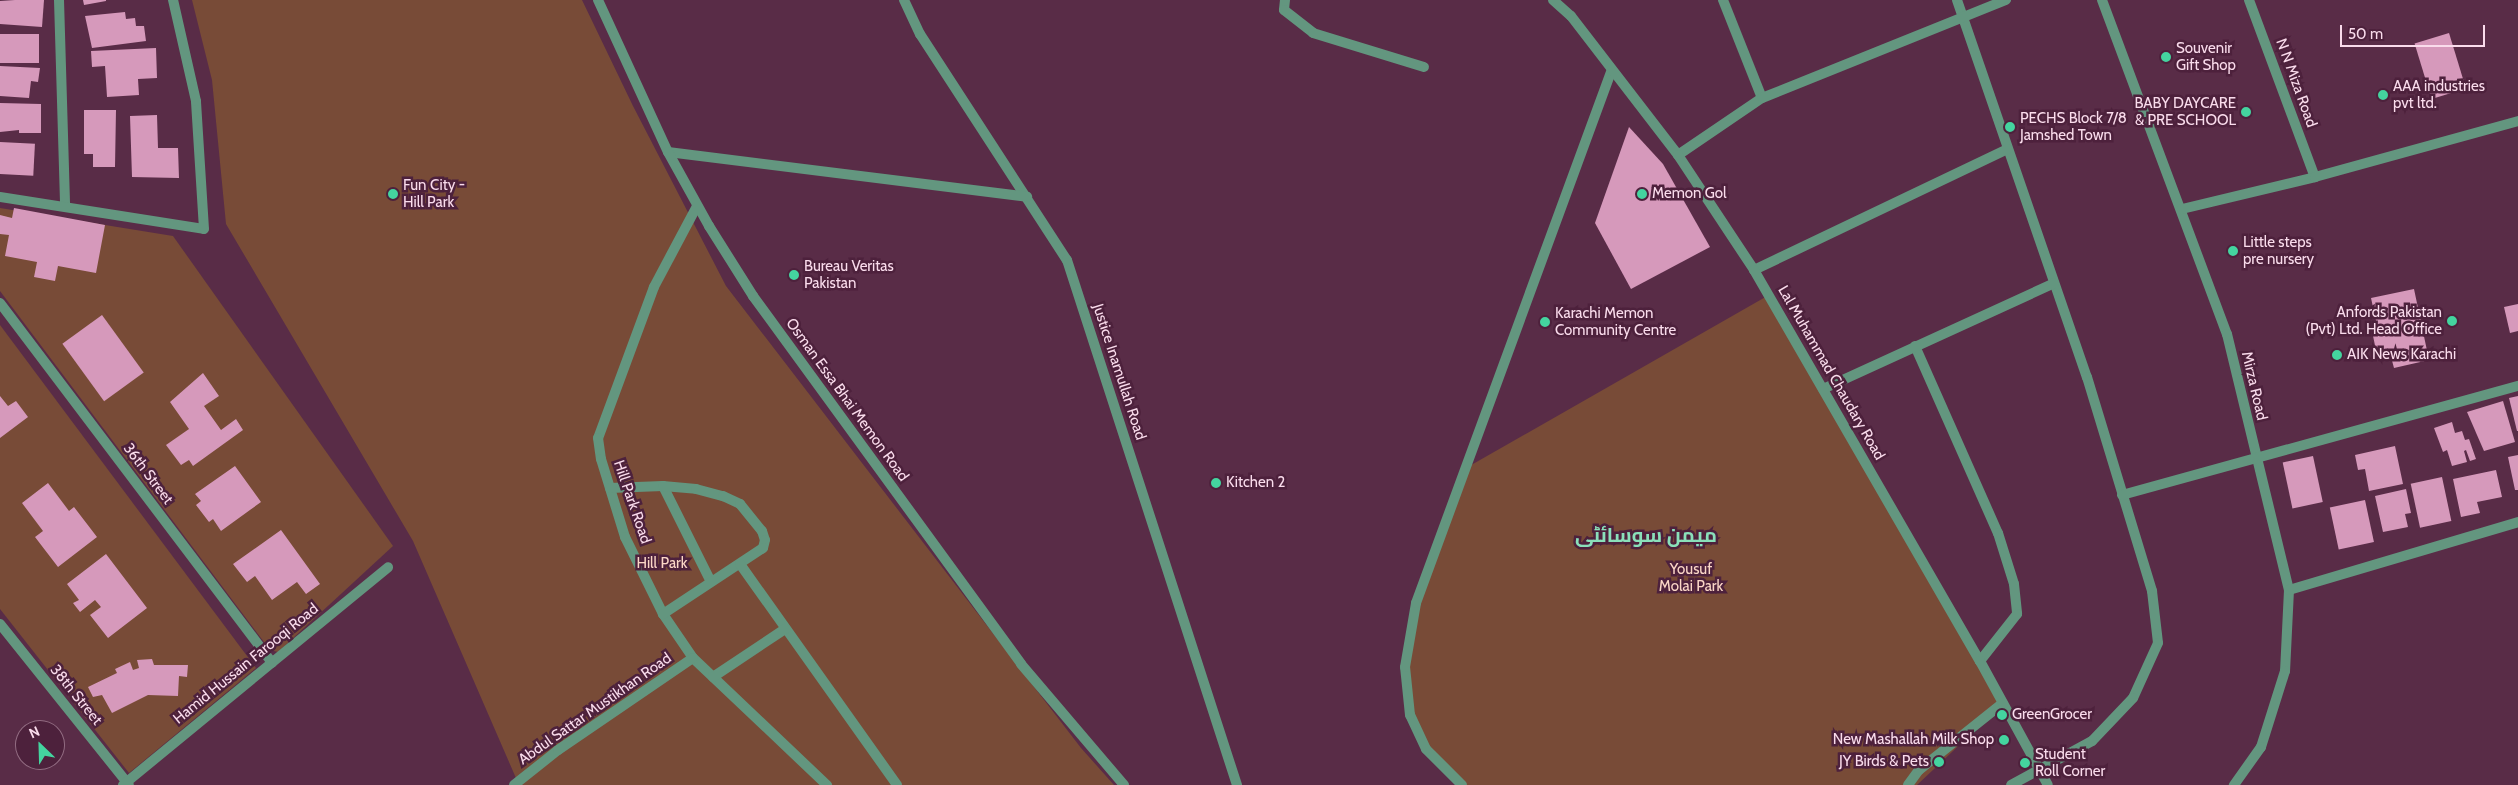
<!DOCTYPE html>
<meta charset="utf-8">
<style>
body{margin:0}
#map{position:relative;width:2518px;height:785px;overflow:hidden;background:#592c47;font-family:Cabin,Cairo,sans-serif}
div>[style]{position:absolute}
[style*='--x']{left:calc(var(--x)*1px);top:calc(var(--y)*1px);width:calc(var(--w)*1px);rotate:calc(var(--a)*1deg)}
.green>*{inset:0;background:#784b37}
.building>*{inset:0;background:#d699bb;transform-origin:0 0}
.service>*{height:10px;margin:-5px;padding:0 5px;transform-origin:5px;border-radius:5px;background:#63967f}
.minor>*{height:10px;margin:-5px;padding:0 5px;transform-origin:5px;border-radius:5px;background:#63967f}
.tertiary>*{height:10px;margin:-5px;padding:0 5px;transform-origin:5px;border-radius:5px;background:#63967f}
.dots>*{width:14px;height:14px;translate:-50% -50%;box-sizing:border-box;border:2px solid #4d213c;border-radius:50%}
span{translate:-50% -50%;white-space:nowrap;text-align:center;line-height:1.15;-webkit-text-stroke:5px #4d213c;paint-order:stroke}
.poi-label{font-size:15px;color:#fadcec}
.left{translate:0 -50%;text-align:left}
.right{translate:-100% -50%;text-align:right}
.street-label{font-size:15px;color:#fadcec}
.park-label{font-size:15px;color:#fbd7c7}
.district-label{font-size:20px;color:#8ae0ba;font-weight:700}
.north{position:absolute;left:15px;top:720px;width:50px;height:50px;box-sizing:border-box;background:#4d213c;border:1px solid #926c82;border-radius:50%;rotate:336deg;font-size:14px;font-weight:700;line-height:20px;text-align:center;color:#fadcec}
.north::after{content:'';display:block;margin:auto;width:18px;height:22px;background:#44d49f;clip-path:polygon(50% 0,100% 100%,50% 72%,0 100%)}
.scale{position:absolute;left:2340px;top:25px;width:145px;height:22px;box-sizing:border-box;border:2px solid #fadcec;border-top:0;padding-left:6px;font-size:15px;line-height:18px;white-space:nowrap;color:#fadcec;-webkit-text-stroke:4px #4d213c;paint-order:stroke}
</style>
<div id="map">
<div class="green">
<div style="clip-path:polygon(192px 0,582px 0,633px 106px,726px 286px,1081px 748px,1114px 785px,519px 785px,413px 541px,226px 224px,212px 80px)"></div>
<div style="clip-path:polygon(0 208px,173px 236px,393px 546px,278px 652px,270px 650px,0 291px)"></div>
<div style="clip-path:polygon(1769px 295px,2003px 704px,1917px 785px,1462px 785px,1426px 749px,1410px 715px,1405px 667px,1416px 603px,1466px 468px)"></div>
<div style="clip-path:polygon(0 325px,256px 668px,129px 773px,0 609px)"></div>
</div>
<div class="building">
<div style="clip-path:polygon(15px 0,44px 0,42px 27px,0 24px,0 1px)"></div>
<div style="clip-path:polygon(83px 0,106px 0,106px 1px,84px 5px)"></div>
<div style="clip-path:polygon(125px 12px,126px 19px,135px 18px,136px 26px,144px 26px,146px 41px,92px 48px,85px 16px)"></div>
<div style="left:2449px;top:33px;width:58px;height:36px;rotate:73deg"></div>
<div style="left:0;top:34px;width:39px;height:29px"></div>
<div style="clip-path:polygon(156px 48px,157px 78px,138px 79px,139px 95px,107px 97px,105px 66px,92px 67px,91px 51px)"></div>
<div style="clip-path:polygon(0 66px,40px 68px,38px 82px,31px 81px,29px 98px,0 96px)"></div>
<div style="clip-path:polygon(0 103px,41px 104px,41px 133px,19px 133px,19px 130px,0 132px)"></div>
<div style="clip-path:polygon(84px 110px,116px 110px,115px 167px,93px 167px,93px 154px,84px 154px)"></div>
<div style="clip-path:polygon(157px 115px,158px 148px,178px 148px,179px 178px,132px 177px,130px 116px)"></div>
<div style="clip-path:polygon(1629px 127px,1663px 164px,1710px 247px,1631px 289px,1595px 223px)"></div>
<div style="left:0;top:142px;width:35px;height:32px;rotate:3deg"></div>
<div style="clip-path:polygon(14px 208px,105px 225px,96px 273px,58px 266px,55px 281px,34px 277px,37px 262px,5px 256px,9px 235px,0 234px,0 215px,12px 218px)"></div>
<div style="clip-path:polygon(2414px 289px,2429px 360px,2394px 368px,2391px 357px,2378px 360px,2372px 331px,2378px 330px,2371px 298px)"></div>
<div style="clip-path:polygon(2518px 304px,2518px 331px,2510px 333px,2504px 307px)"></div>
<div style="left:102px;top:315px;width:71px;height:49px;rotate:54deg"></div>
<div style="clip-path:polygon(203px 373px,219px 396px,204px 406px,221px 430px,236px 419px,243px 430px,193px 466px,189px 460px,181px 465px,166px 445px,189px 429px,170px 402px)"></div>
<div style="clip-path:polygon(0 396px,8px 406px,16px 401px,28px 417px,0 438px)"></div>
<div style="clip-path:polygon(2518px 396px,2518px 431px,2517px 431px,2509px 398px)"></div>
<div style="clip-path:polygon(2503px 401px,2515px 442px,2484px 451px,2467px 412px)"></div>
<div style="clip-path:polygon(2452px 422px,2455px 433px,2462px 431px,2465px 440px,2469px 439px,2476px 459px,2470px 461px,2466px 450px,2464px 451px,2467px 462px,2452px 466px,2447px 450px,2443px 452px,2434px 428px)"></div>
<div style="clip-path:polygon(2395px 446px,2403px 484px,2369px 491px,2365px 469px,2358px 470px,2355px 455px)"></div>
<div style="clip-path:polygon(2518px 455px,2518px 490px,2515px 490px,2508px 457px)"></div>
<div style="left:2313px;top:456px;width:47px;height:31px;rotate:78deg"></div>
<div style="clip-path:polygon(235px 466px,261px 502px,221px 531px,213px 519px,209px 522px,196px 505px,201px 501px,195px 494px)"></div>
<div style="clip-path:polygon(2496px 470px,2502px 497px,2477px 502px,2480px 513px,2461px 517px,2453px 479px)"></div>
<div style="left:2442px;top:477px;width:45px;height:32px;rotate:78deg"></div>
<div style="clip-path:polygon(48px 483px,69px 511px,74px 507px,97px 537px,58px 567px,35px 537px,43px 531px,22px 503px)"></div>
<div style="clip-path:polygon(2406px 489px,2411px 513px,2405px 514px,2408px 527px,2383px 532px,2375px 496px)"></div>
<div style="left:2365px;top:500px;width:43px;height:36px;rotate:78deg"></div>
<div style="clip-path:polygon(281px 530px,320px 584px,306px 594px,297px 582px,272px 600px,255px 576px,247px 582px,233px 564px)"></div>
<div style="clip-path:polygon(106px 554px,147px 608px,108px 638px,90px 615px,101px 607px,95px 600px,80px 612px,73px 603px,79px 600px,67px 584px)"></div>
<div style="clip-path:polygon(152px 659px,154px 665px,188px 665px,187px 677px,179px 676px,178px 696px,148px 695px,112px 713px,102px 695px,93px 697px,88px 687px,117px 673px,115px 669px,130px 662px,133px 670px,139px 668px,137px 660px)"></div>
</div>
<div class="service">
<div style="--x:1285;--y:0;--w:10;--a:96"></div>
<div style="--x:1284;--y:10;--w:37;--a:38"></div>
<div style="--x:1313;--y:33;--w:116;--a:17"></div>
<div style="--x:697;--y:206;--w:92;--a:118"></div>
<div style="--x:654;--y:287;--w:161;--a:110.3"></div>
<div style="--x:598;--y:438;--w:21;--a:82"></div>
<div style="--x:601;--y:459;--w:82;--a:72.9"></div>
<div style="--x:625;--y:537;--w:86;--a:63.7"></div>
<div style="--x:663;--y:614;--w:53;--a:55.7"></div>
<div style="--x:693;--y:658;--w:185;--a:43.5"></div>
<div style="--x:663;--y:486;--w:107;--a:63.4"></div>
<div style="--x:610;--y:488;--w:53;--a:-2.2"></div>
<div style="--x:663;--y:486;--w:33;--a:5"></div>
<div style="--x:696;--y:489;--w:28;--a:15"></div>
<div style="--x:723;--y:496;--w:19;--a:25"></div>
<div style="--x:740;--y:504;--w:35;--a:51"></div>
<div style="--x:762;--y:531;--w:9;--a:72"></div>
<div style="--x:765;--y:540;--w:8;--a:104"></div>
<div style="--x:763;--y:548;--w:120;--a:146.6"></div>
<div style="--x:740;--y:564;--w:271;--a:54.6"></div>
<div style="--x:713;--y:677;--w:87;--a:-33.7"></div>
</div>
<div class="minor">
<div style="--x:59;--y:0;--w:206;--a:88.3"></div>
<div style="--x:904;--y:0;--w:38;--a:65"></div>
<div style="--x:920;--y:34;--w:270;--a:57"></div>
<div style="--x:1067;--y:260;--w:552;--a:72.06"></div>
<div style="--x:1723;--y:0;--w:105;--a:68.3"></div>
<div style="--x:1957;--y:0;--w:399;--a:71"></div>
<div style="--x:2087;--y:377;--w:224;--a:73.1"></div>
<div style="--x:2152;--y:591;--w:52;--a:83.4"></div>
<div style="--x:2158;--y:643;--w:60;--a:114.4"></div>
<div style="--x:2133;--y:698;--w:59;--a:133.6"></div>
<div style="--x:2092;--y:741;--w:92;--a:151.5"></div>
<div style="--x:2102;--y:0;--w:357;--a:69.5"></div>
<div style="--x:2227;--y:334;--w:263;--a:76.4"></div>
<div style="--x:2289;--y:590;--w:81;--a:92.8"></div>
<div style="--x:2285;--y:671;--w:80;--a:107.5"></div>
<div style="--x:2261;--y:747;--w:47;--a:125.4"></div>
<div style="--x:2249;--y:0;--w:189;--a:69.6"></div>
<div style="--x:668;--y:152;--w:362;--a:7.1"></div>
<div style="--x:1678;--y:155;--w:102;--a:-34.2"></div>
<div style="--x:1762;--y:98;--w:263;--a:-21.9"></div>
<div style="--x:0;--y:197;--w:206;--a:8.9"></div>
<div style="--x:204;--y:229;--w:128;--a:-93.6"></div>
<div style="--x:196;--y:101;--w:104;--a:-102.8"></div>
<div style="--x:2182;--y:209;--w:137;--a:-13.5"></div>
<div style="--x:2315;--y:177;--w:211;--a:-15.4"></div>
<div style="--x:1754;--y:270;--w:281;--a:-25.5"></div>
<div style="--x:0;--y:303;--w:451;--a:52.9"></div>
<div style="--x:1915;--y:346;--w:205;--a:66.1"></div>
<div style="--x:1998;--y:533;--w:53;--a:72.6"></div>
<div style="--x:2014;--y:584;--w:30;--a:84"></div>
<div style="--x:2017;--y:614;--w:60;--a:128.2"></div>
<div style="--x:1823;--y:389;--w:254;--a:-24.6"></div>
<div style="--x:2122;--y:495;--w:411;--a:-15.4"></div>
<div style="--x:2289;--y:590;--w:239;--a:-16.5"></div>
<div style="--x:0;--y:624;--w:206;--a:51.3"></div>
<div style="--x:123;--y:785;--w:343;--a:-39.4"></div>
<div style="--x:514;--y:785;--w:56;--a:-38.5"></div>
<div style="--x:558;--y:750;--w:163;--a:-34.3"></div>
<div style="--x:1462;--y:785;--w:51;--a:-135"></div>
<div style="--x:1426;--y:749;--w:38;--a:-115"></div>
<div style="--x:1410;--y:715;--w:48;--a:-95.9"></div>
<div style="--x:1405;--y:667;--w:65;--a:-80.2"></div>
<div style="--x:1416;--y:603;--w:566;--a:-69.84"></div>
<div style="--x:1908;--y:785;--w:19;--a:-54"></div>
<div style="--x:1919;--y:770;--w:107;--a:-38.6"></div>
</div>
<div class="tertiary">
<div style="--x:598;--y:0;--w:167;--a:65.3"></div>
<div style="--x:668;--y:152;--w:85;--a:61"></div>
<div style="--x:709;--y:226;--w:83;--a:57.8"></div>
<div style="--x:753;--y:296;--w:455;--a:53.9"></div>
<div style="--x:1021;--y:664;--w:159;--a:49.6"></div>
<div style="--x:1553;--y:0;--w:24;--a:42"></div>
<div style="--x:1571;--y:16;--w:175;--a:52.4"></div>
<div style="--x:1678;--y:155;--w:138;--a:56.5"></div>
<div style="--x:1754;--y:270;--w:452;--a:60"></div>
<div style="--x:1980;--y:661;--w:141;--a:61.3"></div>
</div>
<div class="dots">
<div style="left:2166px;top:57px;background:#44d49f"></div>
<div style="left:2383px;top:95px;background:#44d49f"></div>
<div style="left:2246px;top:112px;background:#44d49f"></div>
<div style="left:2010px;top:127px;background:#44d49f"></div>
<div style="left:393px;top:194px;background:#44d49f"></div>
<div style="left:1642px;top:194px;background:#44d49f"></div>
<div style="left:2233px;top:251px;background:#44d49f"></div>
<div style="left:794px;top:275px;background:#44d49f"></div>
<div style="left:2452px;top:321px;background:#44d49f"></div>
<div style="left:1545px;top:322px;background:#44d49f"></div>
<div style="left:2337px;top:355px;background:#44d49f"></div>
<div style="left:1216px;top:483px;background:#44d49f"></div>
<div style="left:2002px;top:715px;background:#44d49f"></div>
<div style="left:2004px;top:740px;background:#44d49f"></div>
<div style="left:1939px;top:762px;background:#44d49f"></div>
<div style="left:2025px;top:763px;background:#44d49f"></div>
</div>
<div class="poi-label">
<span class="left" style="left:2176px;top:57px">Souvenir<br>Gift Shop</span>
<span class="left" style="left:2393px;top:95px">AAA industries<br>pvt ltd.</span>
<span class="right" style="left:2236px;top:112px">BABY DAYCARE<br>&amp; PRE SCHOOL</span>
<span class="left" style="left:2020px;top:127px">PECHS Block 7/8<br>Jamshed Town</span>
<span class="left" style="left:403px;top:194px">Fun City -<br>Hill Park</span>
<span class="left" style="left:1652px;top:194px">Memon Gol</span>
<span class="left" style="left:2243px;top:251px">Little steps<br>pre nursery</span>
<span class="left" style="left:804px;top:275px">Bureau Veritas<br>Pakistan</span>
<span class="right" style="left:2442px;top:321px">Anfords Pakistan<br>(Pvt) Ltd. Head Office</span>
<span class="left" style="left:1555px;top:322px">Karachi Memon<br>Community Centre</span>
<span class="left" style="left:2347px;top:355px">AIK News Karachi</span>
<span class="left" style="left:1226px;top:483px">Kitchen 2</span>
<span class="left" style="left:2012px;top:715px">GreenGrocer</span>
<span class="right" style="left:1994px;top:740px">New Mashallah Milk Shop</span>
<span class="left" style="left:2035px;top:763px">Student<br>Roll Corner</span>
<span class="right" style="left:1929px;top:762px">JY Birds &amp; Pets</span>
</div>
<div class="street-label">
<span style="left:2296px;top:83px;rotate:70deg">N N Miza Road</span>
<span style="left:1119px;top:372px;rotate:72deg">Justice Inamullah Road</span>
<span style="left:1831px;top:373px;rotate:60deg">Lal Muhammad Chaudary Road</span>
<span style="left:2254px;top:386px;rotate:77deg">Mirza Road</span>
<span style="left:847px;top:400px;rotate:54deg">Osman Essa Bhai Memon Road</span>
<span style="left:148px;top:474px;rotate:53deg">36th Street</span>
<span style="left:632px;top:502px;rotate:71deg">Hill Park Road</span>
<span style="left:246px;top:664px;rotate:-39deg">Hamid Hussain Farooqi Road</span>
<span style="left:76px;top:695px;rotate:51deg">38th Street</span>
<span style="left:595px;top:709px;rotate:-35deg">Abdul Sattar Mustikhan Road</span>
</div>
<div class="park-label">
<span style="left:662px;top:564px">Hill Park</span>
<span style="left:1691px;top:578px">Yousuf<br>Molai Park</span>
</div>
<div class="district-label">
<span style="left:1646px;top:535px">میمن سوسائٹی</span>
</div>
<div class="north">N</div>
<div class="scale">50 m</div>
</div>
